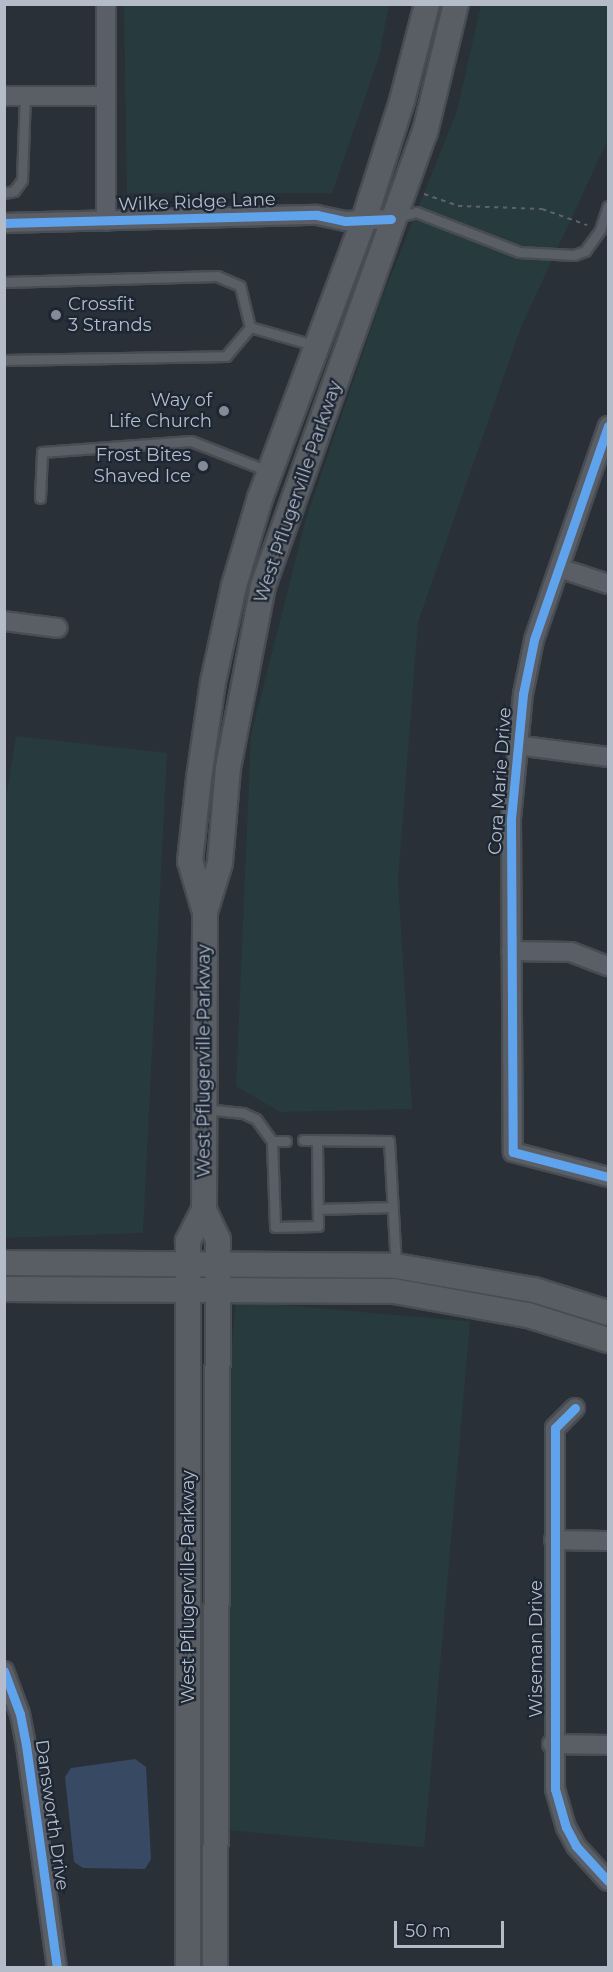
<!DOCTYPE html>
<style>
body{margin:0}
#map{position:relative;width:613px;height:1972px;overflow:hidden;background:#2a3038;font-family:Montserrat,sans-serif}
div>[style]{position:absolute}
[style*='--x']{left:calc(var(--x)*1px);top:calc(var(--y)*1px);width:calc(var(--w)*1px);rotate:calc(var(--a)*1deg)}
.green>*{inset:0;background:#273a3e;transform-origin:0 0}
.water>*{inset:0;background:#384963}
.path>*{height:2px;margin-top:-1px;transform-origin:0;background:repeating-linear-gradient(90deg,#5d636a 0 4.5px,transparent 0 9px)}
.roads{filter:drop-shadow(2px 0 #484c53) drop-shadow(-2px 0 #484c53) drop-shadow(0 2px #484c53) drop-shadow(0 -2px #484c53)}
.lane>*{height:9px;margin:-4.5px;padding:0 4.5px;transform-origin:4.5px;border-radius:4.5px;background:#5a5e66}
.street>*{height:18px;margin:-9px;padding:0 9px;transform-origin:9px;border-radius:9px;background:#5a5e66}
.secondary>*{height:24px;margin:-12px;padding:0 12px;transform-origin:12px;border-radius:12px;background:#595d64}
.cycleway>*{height:9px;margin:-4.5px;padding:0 4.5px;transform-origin:4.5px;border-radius:4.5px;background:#60a3ed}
.dots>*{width:16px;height:16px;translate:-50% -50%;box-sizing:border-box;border:3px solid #1d2633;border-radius:50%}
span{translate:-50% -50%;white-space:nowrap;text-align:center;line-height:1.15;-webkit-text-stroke:4.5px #1d2633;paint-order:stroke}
.street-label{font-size:18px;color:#b4bcc9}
.poi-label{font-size:18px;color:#b4bcc9}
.left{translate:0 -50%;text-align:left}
.right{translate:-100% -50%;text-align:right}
.frame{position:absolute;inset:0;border:6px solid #b4bcc9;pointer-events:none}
.scale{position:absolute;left:394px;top:1921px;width:110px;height:27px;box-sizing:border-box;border:3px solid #b4bcc9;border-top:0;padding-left:8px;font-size:18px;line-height:21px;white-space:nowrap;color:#b4bcc9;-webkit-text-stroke:4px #1d2633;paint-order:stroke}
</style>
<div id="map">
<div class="green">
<div style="clip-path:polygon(124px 5px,389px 5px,379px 57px,332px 193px,127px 193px)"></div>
<div style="clip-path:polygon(481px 5px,608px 5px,608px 139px,521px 327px,418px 622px,398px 881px,412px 1109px,280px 1112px,236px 1086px,251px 735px,306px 519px,381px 300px,457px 111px)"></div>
<div style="clip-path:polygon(16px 736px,167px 753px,143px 1233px,5px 1238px,4px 809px)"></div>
<div style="left:236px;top:1301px;width:235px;height:528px;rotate:5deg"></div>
</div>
<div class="water">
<div style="clip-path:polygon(135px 1759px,146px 1767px,151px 1859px,145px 1869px,83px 1868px,74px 1862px,65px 1777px,71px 1768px)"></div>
</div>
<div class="path">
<div style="--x:424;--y:194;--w:36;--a:19"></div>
<div style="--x:458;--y:206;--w:84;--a:2"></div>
<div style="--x:542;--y:209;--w:48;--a:19.6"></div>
</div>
<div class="roads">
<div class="lane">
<div style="--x:4;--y:193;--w:10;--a:-11"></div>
<div style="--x:14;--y:191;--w:14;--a:-54"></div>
<div style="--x:22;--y:180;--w:84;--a:-88"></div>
<div style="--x:399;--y:217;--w:18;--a:-16"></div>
<div style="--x:416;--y:212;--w:110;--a:21.2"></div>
<div style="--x:519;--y:252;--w:55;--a:3.1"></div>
<div style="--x:574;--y:255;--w:12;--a:-20"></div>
<div style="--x:585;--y:251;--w:26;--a:-54"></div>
<div style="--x:600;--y:230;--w:25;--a:-72"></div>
<div style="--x:4;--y:282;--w:213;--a:-1.6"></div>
<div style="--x:217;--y:276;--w:25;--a:23"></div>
<div style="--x:240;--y:286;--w:42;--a:76.3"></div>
<div style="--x:250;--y:327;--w:70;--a:15.8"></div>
<div style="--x:4;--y:360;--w:222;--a:-1"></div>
<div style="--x:226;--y:356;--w:38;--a:-50"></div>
<div style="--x:40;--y:498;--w:46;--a:-87.5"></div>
<div style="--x:42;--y:452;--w:149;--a:-4.2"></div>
<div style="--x:191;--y:441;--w:83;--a:21.3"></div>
<div style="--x:205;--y:1109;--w:38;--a:6"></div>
<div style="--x:243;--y:1113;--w:14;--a:25"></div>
<div style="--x:256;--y:1119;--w:27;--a:54"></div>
<div style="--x:272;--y:1141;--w:14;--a:0"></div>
<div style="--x:303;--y:1140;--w:86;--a:0.7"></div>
<div style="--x:389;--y:1141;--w:125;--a:86.8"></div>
<div style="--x:272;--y:1141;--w:86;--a:88"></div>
<div style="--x:275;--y:1227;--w:43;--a:-1.3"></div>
<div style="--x:318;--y:1226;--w:86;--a:-90.7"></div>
<div style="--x:318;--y:1209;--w:75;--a:-1.5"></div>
</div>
<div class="street">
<div style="--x:106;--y:4;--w:217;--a:90"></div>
<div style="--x:4;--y:96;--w:102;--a:0"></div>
<div style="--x:4;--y:223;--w:313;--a:-1.5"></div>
<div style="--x:317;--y:215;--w:29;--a:12"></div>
<div style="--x:345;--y:221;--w:46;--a:-2.5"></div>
<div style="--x:608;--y:426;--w:226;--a:109.1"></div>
<div style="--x:534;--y:640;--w:55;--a:101.5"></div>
<div style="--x:523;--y:694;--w:126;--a:95.5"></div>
<div style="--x:511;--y:819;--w:333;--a:89.7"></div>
<div style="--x:513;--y:1152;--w:98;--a:14.7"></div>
<div style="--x:559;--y:568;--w:52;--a:18.1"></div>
<div style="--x:4;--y:621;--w:54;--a:7.4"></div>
<div style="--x:516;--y:745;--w:93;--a:7.4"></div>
<div style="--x:511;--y:951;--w:60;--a:1"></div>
<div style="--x:571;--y:952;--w:40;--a:21"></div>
<div style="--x:575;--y:1408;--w:28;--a:135"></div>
<div style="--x:555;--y:1428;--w:361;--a:90"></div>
<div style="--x:555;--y:1789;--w:40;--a:74"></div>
<div style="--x:566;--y:1827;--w:21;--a:62"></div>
<div style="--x:576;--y:1846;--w:47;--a:47.6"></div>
<div style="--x:554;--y:1540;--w:54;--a:1.1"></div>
<div style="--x:4;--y:1671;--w:46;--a:69.6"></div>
<div style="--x:20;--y:1714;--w:32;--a:79"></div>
<div style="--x:26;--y:1745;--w:225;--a:82.1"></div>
<div style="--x:552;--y:1744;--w:56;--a:1"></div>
</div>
<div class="secondary">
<div style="--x:205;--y:912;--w:51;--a:-73"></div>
<div style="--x:220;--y:863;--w:95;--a:-85.2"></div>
<div style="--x:228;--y:768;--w:185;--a:-79.1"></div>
<div style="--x:263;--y:586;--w:482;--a:-70.4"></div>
<div style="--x:425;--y:132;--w:132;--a:-76.4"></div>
<div style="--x:4;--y:1263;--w:392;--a:0.4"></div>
<div style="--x:396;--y:1266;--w:140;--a:9.9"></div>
<div style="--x:534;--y:1290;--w:77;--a:17.3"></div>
<div style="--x:4;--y:1289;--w:390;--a:0.3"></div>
<div style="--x:394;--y:1291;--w:136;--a:10.2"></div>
<div style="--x:528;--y:1315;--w:84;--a:17.4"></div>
<div style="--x:188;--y:1968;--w:727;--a:-90"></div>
<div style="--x:188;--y:1241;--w:35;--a:-63"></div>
<div style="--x:215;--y:1968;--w:728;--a:-89.76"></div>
<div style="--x:218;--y:1240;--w:33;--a:-115"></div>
<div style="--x:204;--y:1210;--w:298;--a:-89.8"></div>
<div style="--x:205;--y:912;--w:53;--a:-106.4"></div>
<div style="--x:190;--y:861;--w:83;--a:-83.8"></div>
<div style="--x:199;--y:778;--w:97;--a:-81.7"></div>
<div style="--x:213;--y:682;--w:98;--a:-77.7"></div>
<div style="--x:234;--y:586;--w:92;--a:-73.5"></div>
<div style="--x:260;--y:498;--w:297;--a:-69.5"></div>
<div style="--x:364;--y:220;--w:125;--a:-72.3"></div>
<div style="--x:402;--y:101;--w:100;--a:-75.5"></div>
</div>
</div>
<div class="cycleway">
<div style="--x:4;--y:223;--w:313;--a:-1.5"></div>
<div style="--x:317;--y:215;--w:29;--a:12"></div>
<div style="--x:345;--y:221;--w:46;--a:-2.5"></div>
<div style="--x:608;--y:426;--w:226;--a:109.1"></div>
<div style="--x:534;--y:640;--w:55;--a:101.5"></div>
<div style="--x:523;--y:694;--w:126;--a:95.5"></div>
<div style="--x:511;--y:819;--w:333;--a:89.7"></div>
<div style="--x:513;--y:1152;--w:98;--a:14.7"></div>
<div style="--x:575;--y:1408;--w:28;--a:135"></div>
<div style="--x:555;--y:1428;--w:361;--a:90"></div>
<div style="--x:555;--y:1789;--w:40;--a:74"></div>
<div style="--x:566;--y:1827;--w:21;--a:62"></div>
<div style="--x:576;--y:1846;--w:47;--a:47.6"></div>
<div style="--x:4;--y:1671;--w:46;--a:69.6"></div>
<div style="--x:20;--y:1714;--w:32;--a:79"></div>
<div style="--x:26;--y:1745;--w:225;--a:82.1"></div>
</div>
<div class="dots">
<div style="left:56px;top:315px;background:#848b96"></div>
<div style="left:224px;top:411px;background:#848b96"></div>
<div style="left:203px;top:466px;background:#848b96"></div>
</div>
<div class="street-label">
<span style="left:197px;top:202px;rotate:-2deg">Wilke Ridge Lane</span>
<span style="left:298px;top:492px;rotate:-71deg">West Pflugerville Parkway</span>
<span style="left:500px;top:781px;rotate:-86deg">Cora Marie Drive</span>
<span style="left:204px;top:1061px;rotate:-90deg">West Pflugerville Parkway</span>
<span style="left:188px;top:1587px;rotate:-90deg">West Pflugerville Parkway</span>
<span style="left:536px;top:1649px;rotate:-90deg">Wiseman Drive</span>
<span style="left:52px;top:1815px;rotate:82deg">Dansworth Drive</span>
</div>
<div class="poi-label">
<span class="left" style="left:68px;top:315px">Crossfit<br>3 Strands</span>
<span class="right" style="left:212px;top:411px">Way of<br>Life Church</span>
<span class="right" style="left:191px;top:466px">Frost Bites<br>Shaved Ice</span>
</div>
<div class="frame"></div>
<div class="scale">50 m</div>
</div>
